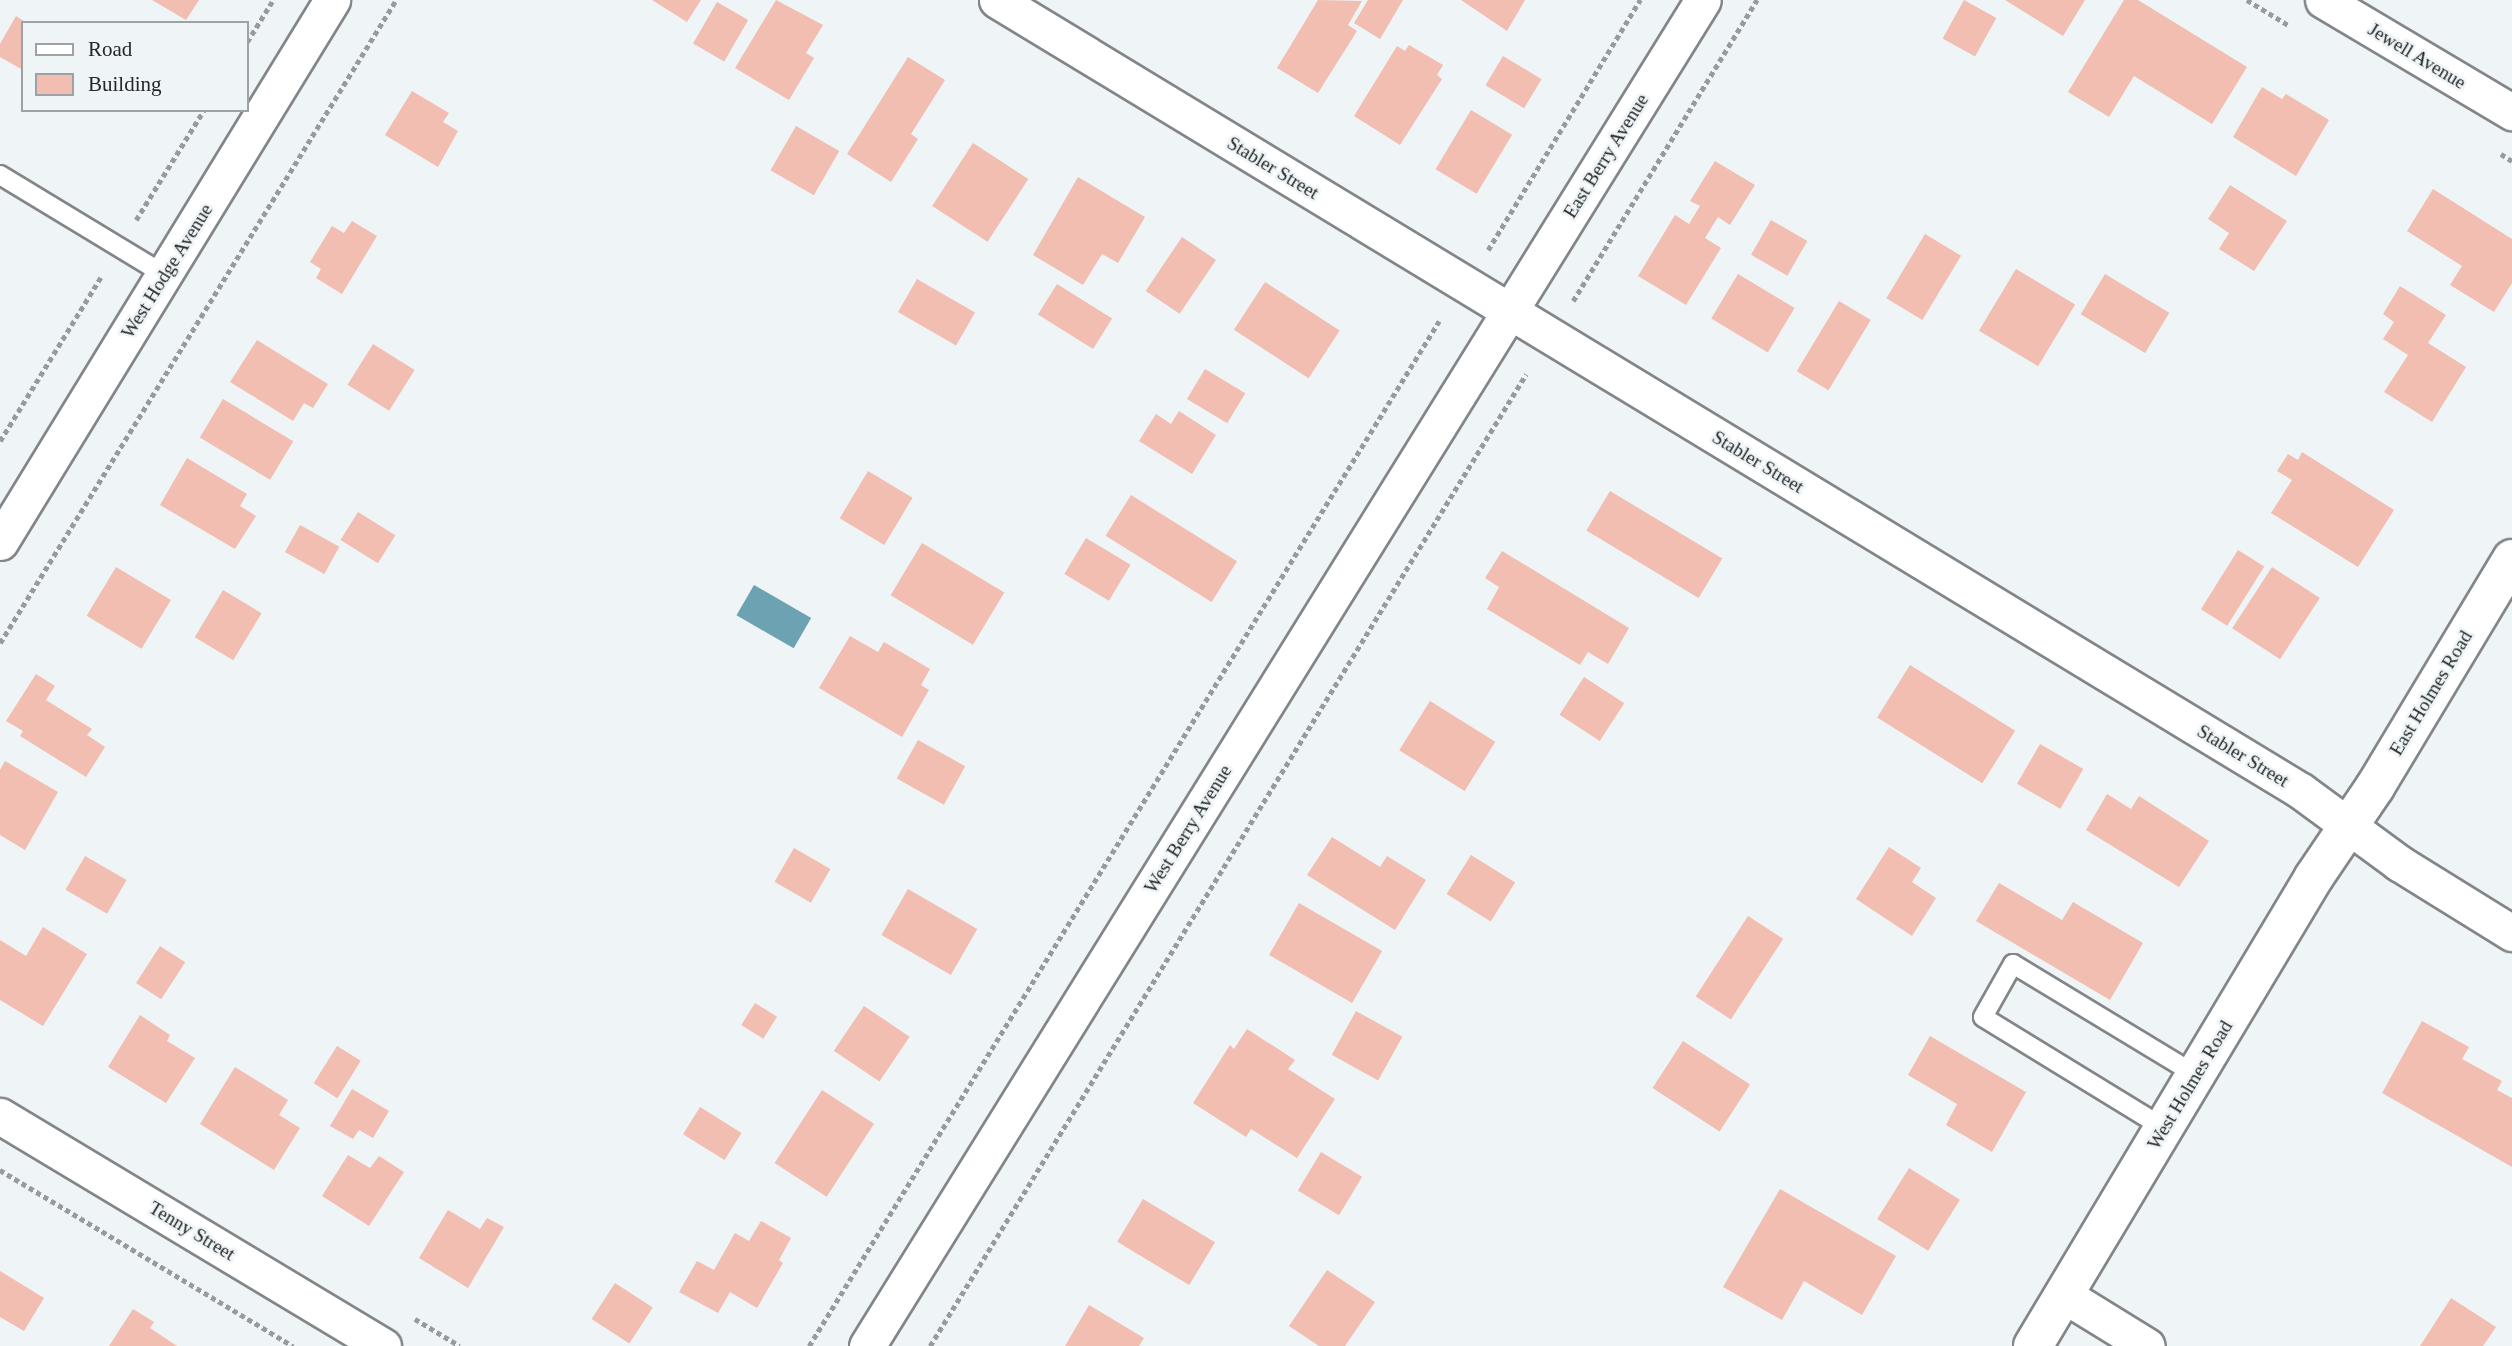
<!DOCTYPE html>
<style>
body{margin:0}
#map{position:relative;width:2512px;height:1346px;overflow:hidden;background:#eff4f7;font-family:"Times New Roman",serif}
div>[style]{position:absolute}
[style*='--x']{left:calc(var(--x)*1px);top:calc(var(--y)*1px);width:calc(var(--w)*1px);rotate:calc(var(--a)*1deg)}
.water>*{inset:0;background:#6da2b3;transform-origin:0 0}
.building>*{inset:0;background:#f1beb1;transform-origin:0 0}
.path>*{height:4.5px;margin-top:-2.25px;transform-origin:0;background:repeating-linear-gradient(90deg,#979b9d 0 5px,transparent 0 8.5px)}
.roads{filter:drop-shadow(2px 0 #828689) drop-shadow(-2px 0 #828689) drop-shadow(0 2px #828689) drop-shadow(0 -2px #828689)}
.lane>*{height:18px;margin:-9px;padding:0 9px;transform-origin:9px;border-radius:9px;background:#fff}
.street>*{height:35px;margin:-17.5px;padding:0 17.5px;transform-origin:17.5px;border-radius:17.5px;background:#fff}
.secondary>*{height:38px;margin:-19px;padding:0 19px;transform-origin:19px;border-radius:19px;background:#fff}
span{translate:-50% -50%;white-space:nowrap;text-align:center;line-height:1.15;-webkit-text-stroke:5px #eff4f7;paint-order:stroke}
.street-label{font-size:19px;color:#242627}
.legend{position:absolute;left:21px;top:21px;width:228px;height:91px;box-sizing:border-box;background:#eff4f7;border:2px solid #9ea2a4;margin:0;padding:9px 12px;list-style:none;font-size:21px;color:#242627}
.legend li{display:flex;align-items:center;gap:14px;height:35px}
.legend b{width:35px;border:2px solid #9ea2a4}
</style>
<div id="map">
<div class="water">
<div style="left:754px;top:585px;width:66px;height:35px;rotate:30deg"></div>
</div>
<div class="building">
<div style="clip-path:polygon(152px 0,199px 0,186px 20px)"></div>
<div style="clip-path:polygon(652px 0,701px 0,687px 22px)"></div>
<div style="clip-path:polygon(776px 0,823px 25px,806px 53px,814px 58px,789px 100px,735px 68px)"></div>
<div style="clip-path:polygon(1318px 0,1362px 1px,1348px 25px,1357px 31px,1318px 93px,1277px 68px)"></div>
<div style="clip-path:polygon(1368px 0,1403px 0,1380px 39px,1354px 23px)"></div>
<div style="clip-path:polygon(1461px 0,1525px 0,1507px 31px)"></div>
<div style="left:1964px;top:0;width:37px;height:44px;rotate:29deg"></div>
<div style="clip-path:polygon(2005px 0,2085px 0,2063px 36px)"></div>
<div style="clip-path:polygon(2124px 0,2138px 0,2247px 67px,2212px 124px,2134px 76px,2109px 117px,2068px 92px)"></div>
<div style="left:717px;top:2px;width:36px;height:48px;rotate:30deg"></div>
<div style="clip-path:polygon(16px 16px,27px 23px,23px 23px,23px 70px,0 57px,0 44px)"></div>
<div style="clip-path:polygon(1409px 45px,1443px 65px,1437px 75px,1442px 79px,1400px 145px,1354px 116px,1397px 46px,1405px 51px)"></div>
<div style="left:1503px;top:56px;width:45px;height:34px;rotate:31deg"></div>
<div style="clip-path:polygon(908px 57px,945px 80px,911px 134px,918px 139px,891px 182px,847px 154px)"></div>
<div style="clip-path:polygon(2262px 87px,2282px 99px,2286px 94px,2329px 120px,2296px 176px,2233px 137px)"></div>
<div style="clip-path:polygon(412px 91px,449px 113px,443px 122px,458px 131px,438px 167px,385px 135px)"></div>
<div style="left:1471px;top:110px;width:48px;height:69px;rotate:31deg"></div>
<div style="left:796px;top:126px;width:50px;height:51px;rotate:30deg"></div>
<div style="left:973px;top:143px;width:66px;height:75px;rotate:33deg"></div>
<div style="clip-path:polygon(1715px 161px,1755px 185px,1730px 225px,1718px 217px,1705px 238px,1721px 248px,1686px 305px,1638px 276px,1675px 215px,1689px 224px,1700px 206px,1690px 201px)"></div>
<div style="clip-path:polygon(1078px 177px,1145px 217px,1118px 263px,1102px 254px,1083px 285px,1033px 255px)"></div>
<div style="clip-path:polygon(2230px 185px,2287px 221px,2254px 271px,2219px 249px,2229px 233px,2208px 219px)"></div>
<div style="clip-path:polygon(2433px 189px,2512px 239px,2512px 283px,2494px 312px,2450px 285px,2462px 266px,2407px 231px)"></div>
<div style="left:1771px;top:220px;width:42px;height:40px;rotate:30deg"></div>
<div style="clip-path:polygon(352px 221px,377px 236px,342px 294px,316px 278px,321px 269px,310px 262px,332px 226px,344px 233px)"></div>
<div style="left:1925px;top:234px;width:42px;height:75px;rotate:31deg"></div>
<div style="left:1182px;top:237px;width:41px;height:65px;rotate:34deg"></div>
<div style="left:2016px;top:269px;width:69px;height:72px;rotate:31deg"></div>
<div style="left:1738px;top:274px;width:66px;height:52px;rotate:31deg"></div>
<div style="left:2105px;top:274px;width:75px;height:47px;rotate:31deg"></div>
<div style="left:917px;top:279px;width:67px;height:38px;rotate:30deg"></div>
<div style="left:1265px;top:282px;width:89px;height:57px;rotate:33deg"></div>
<div style="left:1057px;top:284px;width:65px;height:36px;rotate:32deg"></div>
<div style="clip-path:polygon(2400px 286px,2446px 315px,2428px 343px,2466px 367px,2432px 422px,2384px 392px,2408px 355px,2383px 339px,2394px 322px,2383px 314px)"></div>
<div style="left:1839px;top:301px;width:37px;height:82px;rotate:31deg"></div>
<div style="clip-path:polygon(257px 340px,328px 384px,313px 408px,304px 403px,293px 421px,230px 382px)"></div>
<div style="left:373px;top:344px;width:49px;height:48px;rotate:32deg"></div>
<div style="left:1205px;top:369px;width:47px;height:35px;rotate:31deg"></div>
<div style="left:223px;top:399px;width:82px;height:45px;rotate:31deg"></div>
<div style="clip-path:polygon(1179px 411px,1216px 435px,1192px 474px,1139px 441px,1156px 414px,1171px 424px)"></div>
<div style="clip-path:polygon(2302px 452px,2394px 510px,2358px 567px,2271px 513px,2292px 480px,2277px 471px,2288px 454px,2298px 460px)"></div>
<div style="clip-path:polygon(187px 458px,247px 494px,240px 506px,256px 516px,235px 549px,160px 505px)"></div>
<div style="left:868px;top:471px;width:52px;height:55px;rotate:31deg"></div>
<div style="left:1610px;top:491px;width:131px;height:46px;rotate:31deg"></div>
<div style="left:1131px;top:495px;width:125px;height:48px;rotate:32deg"></div>
<div style="left:358px;top:512px;width:44px;height:33px;rotate:32deg"></div>
<div style="left:300px;top:525px;width:45px;height:31px;rotate:29deg"></div>
<div style="left:1086px;top:538px;width:52px;height:42px;rotate:31deg"></div>
<div style="left:922px;top:543px;width:96px;height:61px;rotate:31deg"></div>
<div style="left:2238px;top:550px;width:31px;height:70px;rotate:32deg"></div>
<div style="clip-path:polygon(1502px 551px,1629px 628px,1608px 664px,1588px 652px,1580px 665px,1487px 609px,1499px 587px,1485px 578px)"></div>
<div style="left:116px;top:567px;width:64px;height:57px;rotate:31deg"></div>
<div style="left:2272px;top:567px;width:57px;height:73px;rotate:33deg"></div>
<div style="left:223px;top:590px;width:45px;height:55px;rotate:31deg"></div>
<div style="clip-path:polygon(850px 636px,878px 652px,884px 642px,930px 669px,921px 685px,929px 690px,902px 737px,819px 688px)"></div>
<div style="left:1910px;top:665px;width:124px;height:62px;rotate:32deg"></div>
<div style="clip-path:polygon(36px 674px,55px 686px,46px 700px,92px 729px,87px 735px,105px 747px,86px 777px,20px 736px,23px 731px,6px 721px)"></div>
<div style="left:1584px;top:677px;width:48px;height:45px;rotate:33deg"></div>
<div style="left:1430px;top:701px;width:77px;height:58px;rotate:32deg"></div>
<div style="left:918px;top:740px;width:54px;height:44px;rotate:29deg"></div>
<div style="left:2040px;top:744px;width:50px;height:46px;rotate:30deg"></div>
<div style="clip-path:polygon(5px 761px,58px 792px,25px 850px,0 835px,0 770px)"></div>
<div style="clip-path:polygon(2107px 794px,2131px 809px,2139px 796px,2209px 841px,2179px 887px,2086px 830px)"></div>
<div style="clip-path:polygon(1332px 837px,1380px 867px,1387px 856px,1426px 880px,1395px 930px,1307px 875px)"></div>
<div style="clip-path:polygon(1889px 847px,1921px 868px,1912px 882px,1936px 898px,1912px 936px,1856px 899px)"></div>
<div style="left:794px;top:848px;width:42px;height:39px;rotate:30deg"></div>
<div style="left:1471px;top:855px;width:52px;height:46px;rotate:32deg"></div>
<div style="left:85px;top:856px;width:48px;height:39px;rotate:30deg"></div>
<div style="clip-path:polygon(1999px 883px,2062px 920px,2073px 902px,2143px 943px,2110px 1000px,1976px 921px)"></div>
<div style="left:908px;top:889px;width:80px;height:53px;rotate:30deg"></div>
<div style="left:1299px;top:903px;width:96px;height:60px;rotate:30deg"></div>
<div style="left:1748px;top:916px;width:42px;height:96px;rotate:33deg"></div>
<div style="clip-path:polygon(43px 927px,87px 954px,43px 1026px,0 1000px,0 940px,26px 956px)"></div>
<div style="left:160px;top:946px;width:30px;height:44px;rotate:33deg"></div>
<div style="left:755px;top:1003px;width:26px;height:26px;rotate:32deg"></div>
<div style="left:864px;top:1006px;width:55px;height:54px;rotate:34deg"></div>
<div style="left:1356px;top:1011px;width:53px;height:50px;rotate:29deg"></div>
<div style="clip-path:polygon(140px 1015px,170px 1035px,167px 1041px,195px 1058px,166px 1103px,108px 1067px)"></div>
<div style="clip-path:polygon(2422px 1021px,2469px 1047px,2462px 1059px,2502px 1081px,2497px 1090px,2512px 1098px,2512px 1167px,2382px 1093px)"></div>
<div style="clip-path:polygon(1247px 1029px,1295px 1060px,1288px 1069px,1335px 1099px,1297px 1158px,1251px 1129px,1246px 1137px,1193px 1103px,1230px 1045px,1234px 1049px)"></div>
<div style="clip-path:polygon(1930px 1036px,2026px 1092px,1992px 1152px,1946px 1125px,1957px 1104px,1908px 1075px)"></div>
<div style="left:1683px;top:1041px;width:80px;height:56px;rotate:33deg"></div>
<div style="left:337px;top:1046px;width:28px;height:44px;rotate:32deg"></div>
<div style="clip-path:polygon(235px 1067px,288px 1100px,279px 1115px,300px 1128px,274px 1170px,200px 1124px)"></div>
<div style="clip-path:polygon(352px 1089px,389px 1111px,373px 1138px,359px 1130px,353px 1139px,330px 1126px)"></div>
<div style="left:822px;top:1090px;width:62px;height:87px;rotate:33deg"></div>
<div style="left:700px;top:1107px;width:49px;height:32px;rotate:32deg"></div>
<div style="left:1321px;top:1152px;width:48px;height:45px;rotate:31deg"></div>
<div style="clip-path:polygon(348px 1155px,370px 1168px,379px 1156px,404px 1172px,369px 1226px,322px 1196px)"></div>
<div style="left:1909px;top:1168px;width:60px;height:60px;rotate:32deg"></div>
<div style="clip-path:polygon(1780px 1189px,1896px 1256px,1862px 1315px,1804px 1281px,1782px 1320px,1723px 1287px)"></div>
<div style="left:1143px;top:1199px;width:84px;height:50px;rotate:31deg"></div>
<div style="clip-path:polygon(448px 1210px,480px 1229px,487px 1218px,504px 1227px,468px 1288px,419px 1258px)"></div>
<div style="clip-path:polygon(761px 1221px,791px 1238px,779px 1260px,783px 1263px,757px 1308px,730px 1292px,718px 1313px,679px 1292px,697px 1261px,714px 1270px,735px 1233px,749px 1241px)"></div>
<div style="clip-path:polygon(1327px 1270px,1375px 1302px,1345px 1346px,1319px 1346px,1289px 1326px)"></div>
<div style="clip-path:polygon(0 1271px,44px 1298px,24px 1331px,0 1317px)"></div>
<div style="left:615px;top:1283px;width:45px;height:43px;rotate:33deg"></div>
<div style="clip-path:polygon(2451px 1298px,2496px 1327px,2483px 1346px,2420px 1346px)"></div>
<div style="clip-path:polygon(1089px 1305px,1144px 1338px,1139px 1346px,1065px 1346px)"></div>
<div style="clip-path:polygon(133px 1309px,154px 1322px,150px 1328px,177px 1346px,109px 1346px)"></div>
</div>
<div class="path">
<div style="--x:2247;--y:0;--w:50;--a:31.2"></div>
<div style="--x:247;--y:42;--w:49;--a:-58.2"></div>
<div style="--x:2501;--y:154;--w:13;--a:32"></div>
<div style="--x:136;--y:220;--w:129;--a:-58.3"></div>
<div style="--x:1488;--y:250;--w:293;--a:-58.7"></div>
<div style="--x:1573;--y:301;--w:353;--a:-58.6"></div>
<div style="--x:0;--y:441;--w:195;--a:-58.4"></div>
<div style="--x:0;--y:643;--w:755;--a:-58.37"></div>
<div style="--x:0;--y:1170;--w:342;--a:31"></div>
<div style="--x:415;--y:1319;--w:52;--a:31"></div>
<div style="--x:809;--y:1346;--w:1203;--a:-58.42"></div>
<div style="--x:930;--y:1346;--w:1140;--a:-58.48"></div>
</div>
<div class="roads">
<div class="lane">
<div style="--x:0;--y:175;--w:193;--a:31.2"></div>
<div style="--x:2164;--y:1128;--w:212;--a:-148.5"></div>
<div style="--x:1983;--y:1017;--w:61;--a:-60.5"></div>
<div style="--x:2013;--y:964;--w:214;--a:31.2"></div>
</div>
<div class="street">
<div style="--x:997;--y:0;--w:1525;--a:31.24"></div>
<div style="--x:2301;--y:791;--w:122;--a:36.3"></div>
<div style="--x:2399;--y:863;--w:133;--a:31.8"></div>
<div style="--x:2323;--y:0;--w:220;--a:30.7"></div>
<div style="--x:0;--y:542;--w:636;--a:-58.51"></div>
<div style="--x:0;--y:1116;--w:447;--a:31"></div>
<div style="--x:2064;--y:1295;--w:97;--a:31.6"></div>
<div style="--x:867;--y:1346;--w:1584;--a:-58.16"></div>
</div>
<div class="secondary">
<div style="--x:2033;--y:1346;--w:547;--a:-59.07"></div>
<div style="--x:2314;--y:877;--w:109;--a:-55.9"></div>
<div style="--x:2375;--y:787;--w:266;--a:-59"></div>
</div>
</div>
<div class="street-label">
<span style="left:2417px;top:56px;rotate:31deg">Jewell Avenue</span>
<span style="left:1606px;top:156px;rotate:-58deg">East Berry Avenue</span>
<span style="left:1273px;top:168px;rotate:31deg">Stabler Street</span>
<span style="left:167px;top:271px;rotate:-58deg">West Hodge Avenue</span>
<span style="left:1758px;top:462px;rotate:31deg">Stabler Street</span>
<span style="left:2431px;top:693px;rotate:-59deg">East Holmes Road</span>
<span style="left:2243px;top:756px;rotate:31deg">Stabler Street</span>
<span style="left:1188px;top:829px;rotate:-58deg">West Berry Avenue</span>
<span style="left:2190px;top:1085px;rotate:-59deg">West Holmes Road</span>
<span style="left:192px;top:1231px;rotate:31deg">Tenny Street</span>
</div>
<ul class="legend">
<li><b style="height:9px;background:#fff"></b>Road</li>
<li><b style="height:19px;background:#f1beb1"></b>Building</li>
</ul>
</div>
